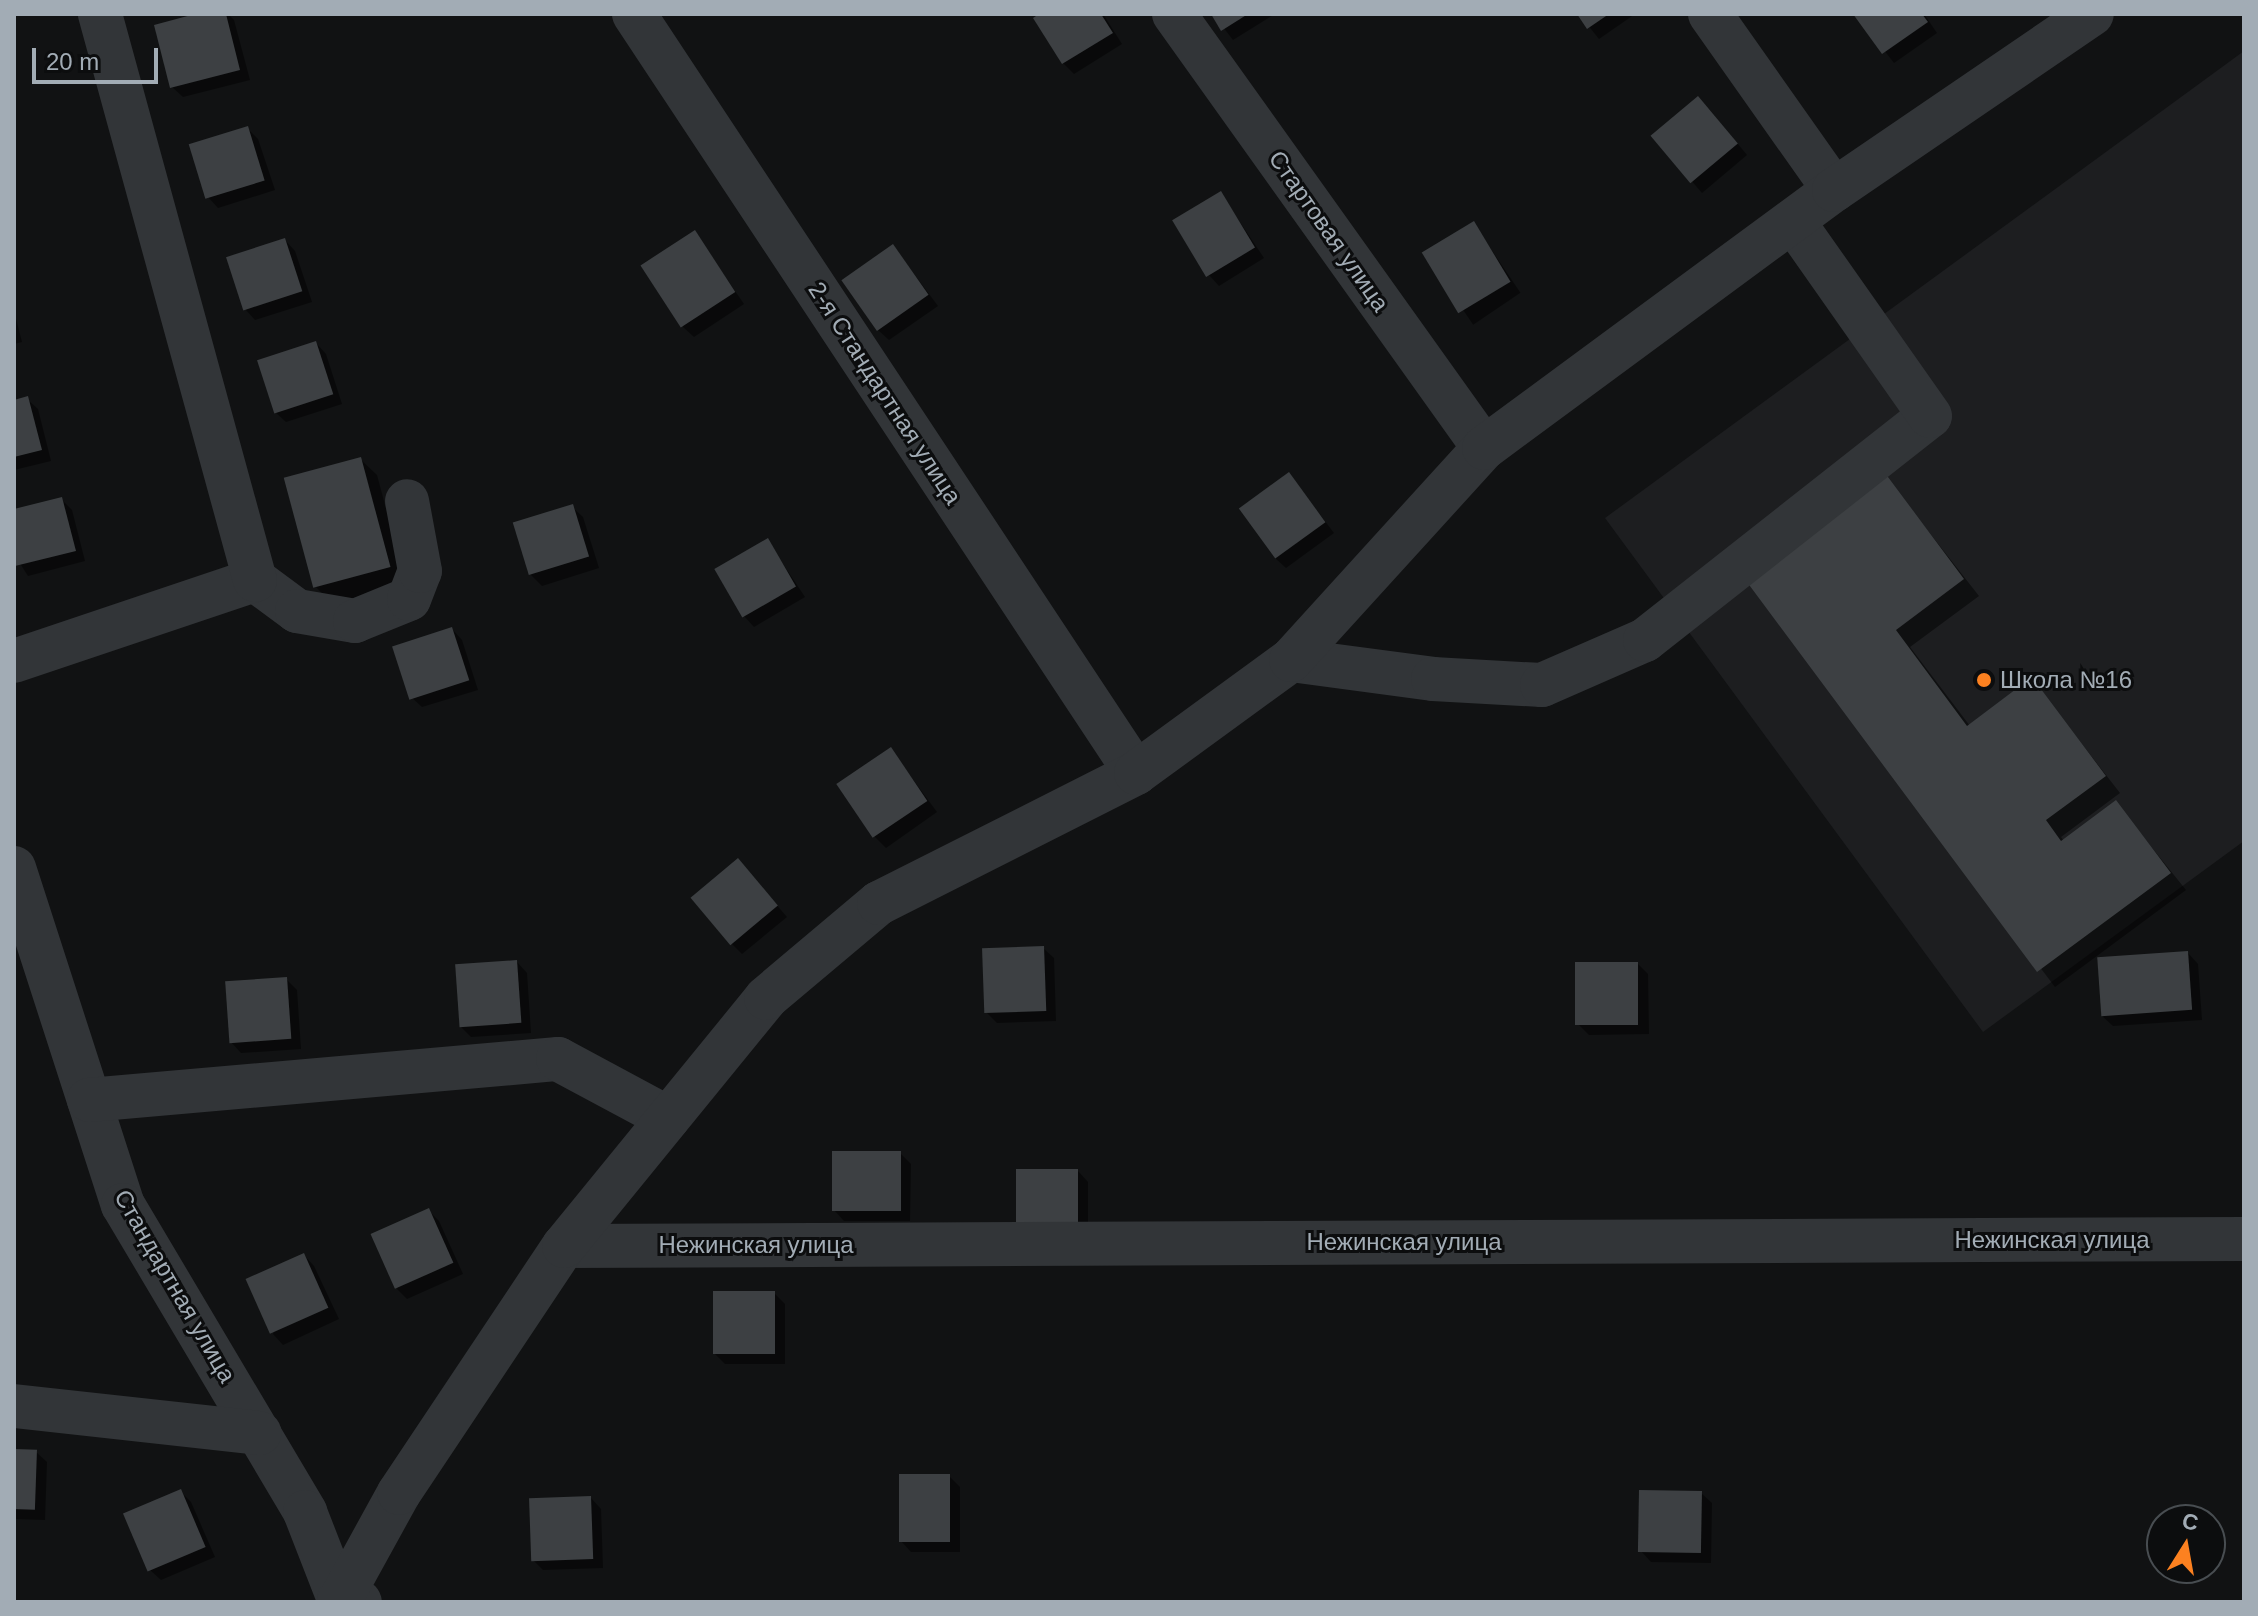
<!DOCTYPE html>
<meta charset="utf-8">
<style>
body{margin:0}
#map{position:relative;width:2258px;height:1616px;overflow:hidden;background:#111213;font-family:Helvetica,sans-serif}
div>[style]{position:absolute}
[style*='--x']{left:calc(var(--x)*1px);top:calc(var(--y)*1px);width:calc(var(--w)*1px);rotate:calc(var(--a)*1deg)}
.built>*{inset:0;background:#1d1e20}
.shadow>*{inset:0;background:#0007;transform-origin:0 0}
.building>*{inset:0;background:#3d4043;transform-origin:0 0}
.minor>*{height:44px;margin:-22px;padding:0 22px;transform-origin:22px;border-radius:22px;background:#323538}
.dots>*{width:22px;height:22px;translate:-50% -50%;box-sizing:border-box;border:4px solid #0c0d0e;border-radius:50%}
span{translate:-50% -50%;white-space:nowrap;text-align:center;line-height:1.15;-webkit-text-stroke:6px #0c0d0e;paint-order:stroke}
.street-label{font-size:24px;color:#a2acb5}
.poi-label{font-size:24px;color:#a2acb5}
.left{translate:0 -50%;text-align:left}
.frame{position:absolute;inset:0;border:16px solid #a2acb5;pointer-events:none}
.north{position:absolute;left:2146px;top:1504px;width:80px;height:80px;box-sizing:border-box;background:#0c0d0e;border:2px solid #484d51;border-radius:50%;rotate:11deg;font-size:22px;font-weight:700;line-height:32px;text-align:center;color:#a2acb5}
.north::after{content:'';display:block;margin:auto;width:28px;height:36px;background:#fc8120;clip-path:polygon(50% 0,100% 100%,50% 72%,0 100%)}
.scale{position:absolute;left:32px;top:48px;width:126px;height:36px;box-sizing:border-box;border:4px solid #a2acb5;border-top:0;padding-left:10px;font-size:24px;line-height:28px;white-space:nowrap;color:#a2acb5;-webkit-text-stroke:6px #0c0d0e;paint-order:stroke}
</style>
<div id="map">
<div class="built">
<div style="clip-path:polygon(2244px 51px,2244px 841px,1983px 1032px,1605px 518px)"></div>
</div>
<div class="shadow">
<div style="clip-path:polygon(203px 14px,228px 14px,234px 20px,250px 80px,183px 97px,172px 87px)"></div>
<div style="clip-path:polygon(1043px 14px,1103px 14px,1122px 44px,1074px 74px,1063px 63px)"></div>
<div style="clip-path:polygon(1213px 14px,1275px 14px,1233px 40px)"></div>
<div style="clip-path:polygon(1579px 14px,1635px 14px,1599px 39px)"></div>
<div style="clip-path:polygon(1856px 14px,1924px 14px,1937px 33px,1894px 63px)"></div>
<div style="clip-path:polygon(1709px 109px,1747px 155px,1702px 193px,1653px 136px)"></div>
<div style="clip-path:polygon(248px 129px,258px 139px,275px 190px,218px 208px,208px 197px)"></div>
<div style="clip-path:polygon(1221px 194px,1264px 258px,1219px 286px,1209px 275px)"></div>
<div style="left:1474px;top:224px;width:83px;height:57px;rotate:56deg"></div>
<div style="clip-path:polygon(695px 233px,744px 304px,694px 337px,683px 327px)"></div>
<div style="clip-path:polygon(285px 240px,295px 251px,312px 302px,255px 320px,245px 309px)"></div>
<div style="clip-path:polygon(893px 246px,938px 306px,889px 340px,878px 330px)"></div>
<div style="clip-path:polygon(14px 311px,22px 342px,14px 344px)"></div>
<div style="clip-path:polygon(316px 343px,326px 354px,342px 404px,286px 422px,275px 412px)"></div>
<div style="clip-path:polygon(27px 399px,38px 409px,51px 461px,14px 470px,14px 402px)"></div>
<div style="clip-path:polygon(360px 459px,377px 475px,406px 583px,332px 604px,316px 587px)"></div>
<div style="clip-path:polygon(1289px 474px,1334px 533px,1286px 568px,1275px 558px)"></div>
<div style="clip-path:polygon(1885px 476px,1979px 596px,1910px 647px,1970px 726px,2032px 680px,2120px 793px,2061px 837px,2064px 841px,2116px 803px,2186px 890px,2055px 987px,1746px 579px)"></div>
<div style="clip-path:polygon(61px 499px,72px 510px,85px 561px,28px 576px,14px 554px,14px 511px)"></div>
<div style="clip-path:polygon(572px 507px,583px 517px,599px 568px,542px 586px,531px 575px)"></div>
<div style="clip-path:polygon(767px 540px,805px 597px,754px 627px,744px 616px)"></div>
<div style="clip-path:polygon(452px 629px,462px 640px,478px 690px,422px 707px,411px 697px)"></div>
<div style="clip-path:polygon(891px 750px,937px 812px,886px 848px,875px 837px)"></div>
<div style="clip-path:polygon(748px 872px,787px 917px,742px 954px,732px 944px)"></div>
<div style="clip-path:polygon(1043px 948px,1054px 958px,1056px 1021px,997px 1023px,986px 1012px)"></div>
<div style="clip-path:polygon(2188px 953px,2198px 964px,2202px 1020px,2113px 1026px,2102px 1016px)"></div>
<div style="clip-path:polygon(517px 962px,527px 973px,531px 1033px,471px 1037px,460px 1026px)"></div>
<div style="clip-path:polygon(1638px 964px,1648px 974px,1649px 1034px,1589px 1035px,1578px 1024px)"></div>
<div style="clip-path:polygon(286px 979px,297px 990px,301px 1049px,241px 1053px,231px 1042px)"></div>
<div style="clip-path:polygon(900px 1153px,911px 1164px,910px 1221px,844px 1221px,834px 1210px)"></div>
<div style="clip-path:polygon(1078px 1171px,1088px 1182px,1088px 1242px,1028px 1242px)"></div>
<div style="clip-path:polygon(428px 1210px,439px 1221px,463px 1274px,407px 1299px,397px 1289px)"></div>
<div style="clip-path:polygon(304px 1255px,314px 1266px,339px 1319px,283px 1345px,273px 1334px)"></div>
<div style="clip-path:polygon(774px 1293px,785px 1304px,785px 1364px,725px 1364px,715px 1354px)"></div>
<div style="clip-path:polygon(14px 1451px,36px 1452px,47px 1462px,45px 1520px,14px 1519px)"></div>
<div style="clip-path:polygon(949px 1476px,960px 1487px,960px 1552px,911px 1552px,901px 1541px)"></div>
<div style="clip-path:polygon(181px 1492px,191px 1502px,215px 1557px,161px 1580px,150px 1570px)"></div>
<div style="clip-path:polygon(1701px 1493px,1712px 1503px,1711px 1563px,1651px 1562px,1641px 1551px)"></div>
<div style="clip-path:polygon(591px 1498px,601px 1509px,603px 1568px,543px 1570px,532px 1559px)"></div>
</div>
<div class="building">
<div style="clip-path:polygon(195px 14px,226px 14px,240px 70px,170px 88px,154px 25px)"></div>
<div style="clip-path:polygon(1039px 14px,1101px 14px,1113px 33px,1062px 64px,1033px 18px)"></div>
<div style="clip-path:polygon(1211px 14px,1248px 14px,1221px 31px)"></div>
<div style="clip-path:polygon(1577px 14px,1609px 14px,1587px 29px)"></div>
<div style="clip-path:polygon(1853px 14px,1922px 14px,1928px 22px,1882px 54px)"></div>
<div style="left:1698px;top:96px;width:62px;height:62px;rotate:50deg"></div>
<div style="left:248px;top:126px;width:57px;height:62px;rotate:73deg"></div>
<div style="left:1221px;top:191px;width:66px;height:57px;rotate:59deg"></div>
<div style="left:1474px;top:221px;width:71px;height:61px;rotate:59deg"></div>
<div style="left:695px;top:230px;width:74px;height:65px;rotate:57deg"></div>
<div style="left:285px;top:238px;width:56px;height:62px;rotate:72deg"></div>
<div style="left:893px;top:244px;width:62px;height:63px;rotate:55deg"></div>
<div style="left:316px;top:341px;width:56px;height:62px;rotate:72deg"></div>
<div style="clip-path:polygon(28px 396px,42px 450px,14px 457px,14px 400px)"></div>
<div style="left:361px;top:457px;width:114px;height:80px;rotate:75deg"></div>
<div style="left:1289px;top:472px;width:62px;height:62px;rotate:54deg"></div>
<div style="clip-path:polygon(1885px 473px,1964px 579px,1896px 630px,1967px 726px,2032px 677px,2106px 776px,2046px 820px,2061px 841px,2116px 800px,2171px 873px,2037px 972px,1744px 578px)"></div>
<div style="clip-path:polygon(62px 497px,76px 551px,15px 566px,14px 509px)"></div>
<div style="left:573px;top:504px;width:55px;height:63px;rotate:73deg"></div>
<div style="left:768px;top:538px;width:56px;height:62px;rotate:60deg"></div>
<div style="left:452px;top:627px;width:56px;height:63px;rotate:72deg"></div>
<div style="left:891px;top:747px;width:65px;height:66px;rotate:56deg"></div>
<div style="left:738px;top:858px;width:62px;height:62px;rotate:50deg"></div>
<div style="left:1044px;top:946px;width:65px;height:62px;rotate:88deg"></div>
<div style="left:2188px;top:951px;width:59px;height:91px;rotate:86deg"></div>
<div style="left:517px;top:960px;width:63px;height:62px;rotate:86deg"></div>
<div style="left:1575px;top:962px;width:63px;height:63px"></div>
<div style="left:287px;top:977px;width:62px;height:62px;rotate:86deg"></div>
<div style="left:832px;top:1151px;width:69px;height:60px"></div>
<div style="left:1016px;top:1169px;width:62px;height:63px"></div>
<div style="left:429px;top:1208px;width:60px;height:64px;rotate:66deg"></div>
<div style="left:304px;top:1253px;width:60px;height:64px;rotate:66deg"></div>
<div style="left:713px;top:1291px;width:62px;height:63px"></div>
<div style="left:14px;top:1449px;width:23px;height:60px;rotate:2deg"></div>
<div style="left:899px;top:1474px;width:51px;height:68px"></div>
<div style="left:181px;top:1489px;width:63px;height:63px;rotate:67deg"></div>
<div style="left:1639px;top:1490px;width:63px;height:62px;rotate:1deg"></div>
<div style="left:591px;top:1496px;width:63px;height:62px;rotate:88deg"></div>
</div>
<div class="minor">
<div style="--x:634;--y:14;--w:910;--a:56.52"></div>
<div style="--x:1174;--y:14;--w:533;--a:54.46"></div>
<div style="--x:1710;--y:14;--w:215;--a:54.8"></div>
<div style="--x:255;--y:580;--w:52;--a:36.4"></div>
<div style="--x:297;--y:611;--w:59;--a:9.8"></div>
<div style="--x:355;--y:621;--w:58;--a:-22.2"></div>
<div style="--x:409;--y:599;--w:30;--a:-69"></div>
<div style="--x:420;--y:571;--w:71;--a:-100.5"></div>
<div style="--x:1291;--y:660;--w:143;--a:7.6"></div>
<div style="--x:1433;--y:679;--w:109;--a:3.2"></div>
<div style="--x:1542;--y:685;--w:112;--a:-23.6"></div>
<div style="--x:1645;--y:640;--w:362;--a:-38.2"></div>
<div style="--x:1930;--y:416;--w:238;--a:-125.1"></div>
<div style="--x:14;--y:661;--w:254;--a:-18.6"></div>
<div style="--x:255;--y:580;--w:587;--a:-105.32"></div>
<div style="--x:14;--y:868;--w:354;--a:72.1"></div>
<div style="--x:123;--y:1205;--w:357;--a:59.3"></div>
<div style="--x:305;--y:1512;--w:93;--a:68.7"></div>
<div style="--x:339;--y:1599;--w:21;--a:8"></div>
<div style="--x:89;--y:1100;--w:471;--a:-5"></div>
<div style="--x:558;--y:1059;--w:125;--a:28.2"></div>
<div style="--x:564;--y:1246;--w:1680;--a:-0.24"></div>
<div style="--x:14;--y:1406;--w:247;--a:6.3"></div>
<div style="--x:339;--y:1602;--w:124;--a:-61.2"></div>
<div style="--x:399;--y:1493;--w:297;--a:-56.3"></div>
<div style="--x:564;--y:1246;--w:320;--a:-50.8"></div>
<div style="--x:766;--y:998;--w:148;--a:-40.1"></div>
<div style="--x:879;--y:903;--w:288;--a:-26.8"></div>
<div style="--x:1136;--y:773;--w:192;--a:-36.1"></div>
<div style="--x:1291;--y:660;--w:287;--a:-47.7"></div>
<div style="--x:1484;--y:448;--w:435;--a:-36.4"></div>
<div style="--x:1834;--y:190;--w:312;--a:-34.3"></div>
</div>
<div class="dots">
<div style="left:1984px;top:680px;background:#fc8120"></div>
</div>
<div class="street-label">
<span style="left:1329px;top:231px;rotate:55deg">Стартовая улица</span>
<span style="left:885px;top:393px;rotate:57deg">2-я Стандартная улица</span>
<span style="left:2052px;top:1240px">Нежинская улица</span>
<span style="left:1404px;top:1242px">Нежинская улица</span>
<span style="left:756px;top:1245px">Нежинская улица</span>
<span style="left:175px;top:1286px;rotate:60deg">Стандартная улица</span>
</div>
<div class="poi-label">
<span class="left" style="left:2000px;top:680px">Школа №16</span>
</div>
<div class="frame"></div>
<div class="north">С</div>
<div class="scale">20 m</div>
</div>
